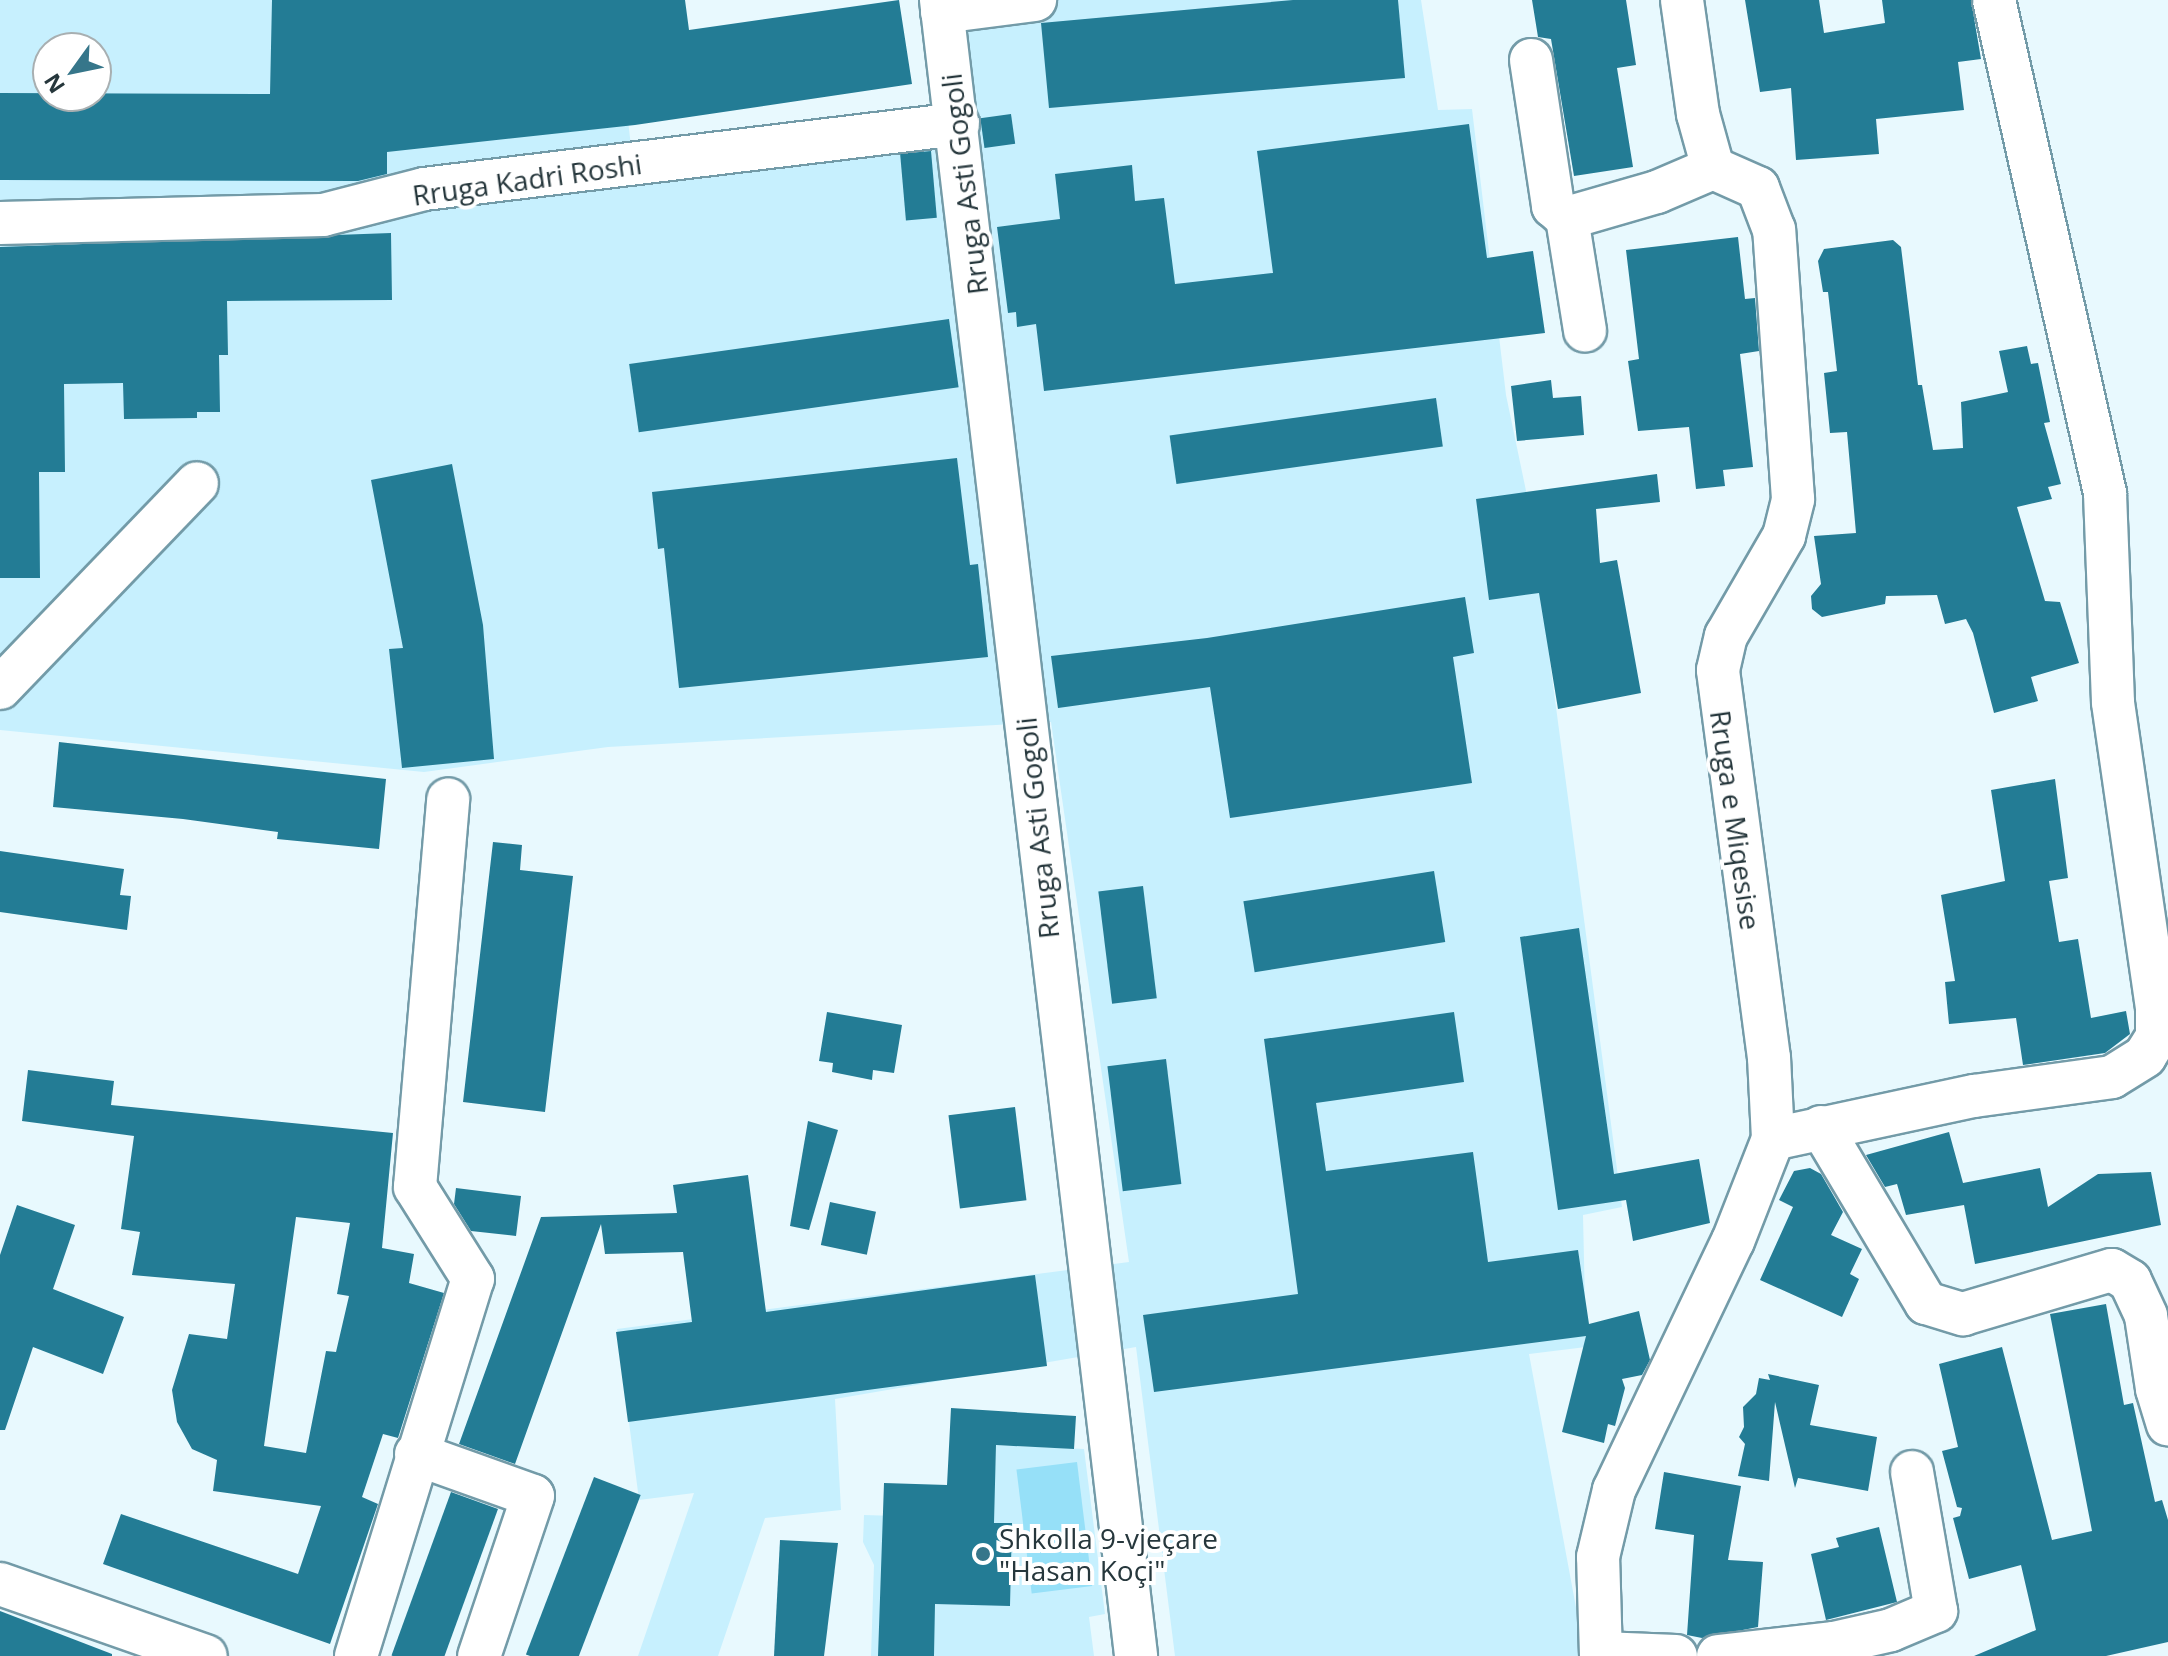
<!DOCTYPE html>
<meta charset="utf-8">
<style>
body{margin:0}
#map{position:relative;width:2168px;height:1656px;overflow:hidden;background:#e8f9fe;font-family:"Open Sans",sans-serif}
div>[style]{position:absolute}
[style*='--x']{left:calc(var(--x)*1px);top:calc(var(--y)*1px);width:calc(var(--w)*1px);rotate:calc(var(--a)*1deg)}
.built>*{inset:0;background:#c7f0fe}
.green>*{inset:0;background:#96e0f8;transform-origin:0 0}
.building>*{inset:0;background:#237c95;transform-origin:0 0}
.roads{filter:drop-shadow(2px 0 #739ba8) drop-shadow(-2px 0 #739ba8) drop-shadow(0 2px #739ba8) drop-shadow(0 -2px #739ba8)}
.minor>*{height:42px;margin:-21px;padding:0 21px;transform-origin:21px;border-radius:21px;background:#fff}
.dots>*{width:22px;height:22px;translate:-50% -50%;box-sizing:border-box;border:4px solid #fff;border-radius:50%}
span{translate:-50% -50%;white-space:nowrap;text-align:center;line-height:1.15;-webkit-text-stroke:8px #fff;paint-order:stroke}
.street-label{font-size:28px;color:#26373c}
.poi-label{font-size:28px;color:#26373c}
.left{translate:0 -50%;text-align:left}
.north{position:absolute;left:32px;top:32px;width:80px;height:80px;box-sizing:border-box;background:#fff;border:2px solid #a8afb1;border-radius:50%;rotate:237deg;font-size:22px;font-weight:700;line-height:32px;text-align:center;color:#26373c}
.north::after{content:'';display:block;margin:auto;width:28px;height:36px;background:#36768a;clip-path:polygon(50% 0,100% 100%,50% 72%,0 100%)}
</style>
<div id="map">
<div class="built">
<div style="clip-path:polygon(evenodd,0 0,614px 0,632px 155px,969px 107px,960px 0,1421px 0,1438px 110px,1472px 109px,1506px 395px,1530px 510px,1622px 1207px,1583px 1215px,1586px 1347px,1529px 1354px,1585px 1656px,1175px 1656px,1136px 1347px,835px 1399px,841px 1510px,765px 1518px,718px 1656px,638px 1656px,694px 1493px,639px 1500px,617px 1329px,1129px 1262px,1051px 722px,608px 747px,424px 772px,0 730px,0 0,48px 48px,96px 48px,96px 96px,48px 96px,48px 48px)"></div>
<div style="clip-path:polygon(996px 1445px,1084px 1449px,1105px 1614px,1089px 1617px,1094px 1656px,871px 1656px,874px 1565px,863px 1542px,864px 1515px,993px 1519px)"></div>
</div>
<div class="green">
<div style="left:1077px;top:1462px;width:125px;height:61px;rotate:83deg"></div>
</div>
<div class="building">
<div style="clip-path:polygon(272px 0,685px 0,689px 30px,899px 0,912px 84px,635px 125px,387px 152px,387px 174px,358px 181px,0 180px,0 93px,270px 94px)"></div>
<div style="clip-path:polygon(1293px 0,1398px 0,1405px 78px,1049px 108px,1041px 23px)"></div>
<div style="clip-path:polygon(1532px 0,1626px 0,1636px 65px,1617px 68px,1633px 167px,1574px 176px,1551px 39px,1538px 37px)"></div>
<div style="clip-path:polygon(1745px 0,1819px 0,1824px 33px,1885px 23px,1882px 0,1971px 0,1981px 59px,1958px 62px,1964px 110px,1876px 119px,1879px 154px,1796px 160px,1791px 88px,1760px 92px)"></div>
<div style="left:1011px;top:114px;width:30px;height:31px;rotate:82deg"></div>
<div style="clip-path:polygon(1469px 124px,1487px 258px,1533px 251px,1545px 333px,1044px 391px,1036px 324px,1017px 327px,1016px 312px,1008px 313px,997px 227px,1060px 219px,1055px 174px,1132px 165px,1135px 201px,1164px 198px,1175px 284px,1273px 273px,1257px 151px)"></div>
<div style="left:931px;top:151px;width:67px;height:31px;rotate:85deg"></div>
<div style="clip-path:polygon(391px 233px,392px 300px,227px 301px,228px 355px,219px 355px,220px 412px,197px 412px,197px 418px,124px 419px,123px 383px,64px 384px,65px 472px,39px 472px,40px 578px,0 578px,0 247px)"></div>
<div style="clip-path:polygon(1738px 237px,1745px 299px,1755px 298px,1759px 351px,1740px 354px,1753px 467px,1723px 470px,1725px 486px,1696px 489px,1689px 427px,1638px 431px,1628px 361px,1639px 359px,1626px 250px)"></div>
<div style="clip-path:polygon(1893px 240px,1901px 247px,1918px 385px,1922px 385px,1933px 450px,1963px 448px,1961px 402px,2008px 392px,1999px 351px,2027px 346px,2031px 364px,2038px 363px,2050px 422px,2044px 423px,2061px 484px,2048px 487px,2052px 499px,2017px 507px,2045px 601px,2060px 602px,2079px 663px,2031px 677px,2038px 701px,1994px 713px,1973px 633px,1966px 619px,1945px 624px,1937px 595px,1886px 596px,1885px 604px,1822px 617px,1812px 609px,1811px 596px,1821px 584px,1814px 536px,1856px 533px,1847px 432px,1830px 433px,1824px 373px,1837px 371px,1828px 292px,1823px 292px,1818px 261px,1824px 249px)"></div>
<div style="left:949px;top:319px;width:69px;height:323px;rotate:82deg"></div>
<div style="clip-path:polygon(1551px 380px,1553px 398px,1581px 396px,1584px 435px,1517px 441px,1511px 386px)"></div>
<div style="left:1436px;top:398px;width:49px;height:269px;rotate:82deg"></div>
<div style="clip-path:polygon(957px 458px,970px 565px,978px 564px,988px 657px,679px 688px,664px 548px,658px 549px,652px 492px)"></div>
<div style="clip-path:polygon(452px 464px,483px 625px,494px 759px,402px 768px,389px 649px,403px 648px,371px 480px)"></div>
<div style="clip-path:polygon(1657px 474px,1660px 502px,1596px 509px,1600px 563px,1617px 560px,1641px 693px,1558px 709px,1539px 593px,1489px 600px,1476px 499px)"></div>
<div style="clip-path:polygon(1465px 597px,1474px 653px,1453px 657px,1472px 783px,1230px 818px,1210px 687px,1058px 708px,1051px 656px,1207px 638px)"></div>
<div style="clip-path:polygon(59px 742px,386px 779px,379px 849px,277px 839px,278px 832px,183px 819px,53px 807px)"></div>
<div style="clip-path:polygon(2055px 779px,2068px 878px,2049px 881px,2059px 942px,2078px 939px,2091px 1018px,2126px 1011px,2130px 1034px,2105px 1053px,2023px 1065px,2016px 1018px,1949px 1024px,1945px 982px,1955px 981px,1941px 895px,2005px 881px,1991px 790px)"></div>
<div style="clip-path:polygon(493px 842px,522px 845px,520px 870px,573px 876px,545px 1112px,463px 1102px)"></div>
<div style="clip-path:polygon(0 851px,124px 869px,120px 895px,131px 896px,127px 930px,0 912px)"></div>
<div style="left:1434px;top:871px;width:72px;height:193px;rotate:81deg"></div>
<div style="left:1143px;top:886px;width:113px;height:45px;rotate:83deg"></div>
<div style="clip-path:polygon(1579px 928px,1614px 1174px,1699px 1159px,1710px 1223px,1633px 1241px,1626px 1200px,1558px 1210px,1520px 937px)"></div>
<div style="clip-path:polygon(827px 1012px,902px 1025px,894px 1073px,873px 1070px,872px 1080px,832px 1072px,833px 1063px,819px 1061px)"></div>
<div style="clip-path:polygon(1454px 1012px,1464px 1082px,1316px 1103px,1326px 1171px,1473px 1152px,1488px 1262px,1578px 1250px,1589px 1324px,1639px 1311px,1650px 1360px,1642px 1375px,1622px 1379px,1625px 1388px,1615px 1426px,1608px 1424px,1604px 1443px,1562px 1432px,1586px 1336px,1154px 1392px,1143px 1315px,1298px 1294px,1264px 1039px)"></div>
<div style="left:1166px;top:1059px;width:126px;height:59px;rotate:83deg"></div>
<div style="clip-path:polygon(evenodd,28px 1070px,114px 1081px,111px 1105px,393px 1133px,382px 1248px,414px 1254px,409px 1283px,444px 1293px,398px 1438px,383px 1434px,362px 1497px,378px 1504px,330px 1644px,103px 1564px,121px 1514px,298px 1574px,321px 1506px,213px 1491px,217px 1460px,192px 1449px,177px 1422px,172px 1390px,189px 1334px,227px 1339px,235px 1284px,132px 1275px,140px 1232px,121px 1229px,134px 1136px,22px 1121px,28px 1070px,296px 1217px,350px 1223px,337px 1294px,349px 1296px,336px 1352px,326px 1351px,306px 1453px,264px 1446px,296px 1217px)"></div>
<div style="left:1015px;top:1107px;width:94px;height:67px;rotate:83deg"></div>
<div style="clip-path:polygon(808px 1121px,838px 1130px,809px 1230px,790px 1226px)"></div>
<div style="clip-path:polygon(1949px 1132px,1963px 1183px,2040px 1168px,2048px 1207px,2098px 1174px,2151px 1172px,2161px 1225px,1975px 1264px,1964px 1205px,1906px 1215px,1897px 1184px,1885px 1187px,1866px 1155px)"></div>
<div style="clip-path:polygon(1810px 1168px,1821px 1174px,1843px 1212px,1831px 1235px,1862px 1249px,1850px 1274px,1859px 1279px,1842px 1317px,1760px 1280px,1793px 1207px,1779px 1200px,1794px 1171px)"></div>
<div style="clip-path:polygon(748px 1175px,766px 1312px,1035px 1275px,1047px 1366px,628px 1422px,616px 1332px,692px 1322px,683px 1252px,605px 1254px,601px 1224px,515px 1464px,459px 1444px,541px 1217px,677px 1213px,673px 1185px)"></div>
<div style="clip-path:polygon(456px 1188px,521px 1196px,516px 1236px,471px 1231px,454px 1204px)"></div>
<div style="left:830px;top:1202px;width:47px;height:44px;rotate:12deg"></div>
<div style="clip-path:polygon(17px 1205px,75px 1225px,53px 1289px,124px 1317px,103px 1374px,33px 1347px,5px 1430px,0 1430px,0 1255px)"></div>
<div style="clip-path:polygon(2106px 1304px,2124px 1405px,2133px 1403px,2155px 1502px,2162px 1500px,2168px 1520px,2168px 1642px,2106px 1656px,1974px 1656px,2036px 1630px,2021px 1565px,1969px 1579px,1953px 1518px,1960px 1516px,1962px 1508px,1957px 1507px,1942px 1451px,1958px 1447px,1939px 1364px,2002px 1347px,2052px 1540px,2092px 1531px,2050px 1314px)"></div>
<div style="clip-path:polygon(1768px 1374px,1819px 1385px,1810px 1425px,1877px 1437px,1868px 1491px,1798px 1478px,1795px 1488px,1775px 1402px,1769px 1481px,1738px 1476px,1745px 1444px,1739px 1437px,1744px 1427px,1743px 1407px,1756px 1394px,1759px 1378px,1770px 1380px)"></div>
<div style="clip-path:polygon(951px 1408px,1076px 1416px,1074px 1449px,996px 1445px,994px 1523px,1012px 1523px,1010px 1606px,935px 1604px,934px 1656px,878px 1656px,884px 1483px,947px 1485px)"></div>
<div style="clip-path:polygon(1664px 1472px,1741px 1486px,1728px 1560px,1763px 1562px,1758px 1627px,1702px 1638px,1687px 1635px,1694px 1535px,1655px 1529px)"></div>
<div style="left:594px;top:1477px;width:50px;height:190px;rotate:21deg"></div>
<div style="left:451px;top:1492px;width:50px;height:174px;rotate:20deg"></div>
<div style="clip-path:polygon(1879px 1527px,1897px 1602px,1826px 1620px,1811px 1554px,1839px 1547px,1836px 1538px)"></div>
<div style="clip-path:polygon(780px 1540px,838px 1543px,824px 1656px,774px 1656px)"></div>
<div style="clip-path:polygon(0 1611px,112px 1654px,112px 1656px,0 1656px)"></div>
</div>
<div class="roads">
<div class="minor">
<div style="--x:941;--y:0;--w:1667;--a:83.28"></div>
<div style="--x:942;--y:12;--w:94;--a:-7.4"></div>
<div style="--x:1531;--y:60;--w:148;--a:81.4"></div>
<div style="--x:1553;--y:206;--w:18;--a:41"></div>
<div style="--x:1567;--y:218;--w:94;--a:-16.1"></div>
<div style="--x:1657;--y:192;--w:61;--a:-23.2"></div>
<div style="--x:1567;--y:218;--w:114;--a:80.9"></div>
<div style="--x:0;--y:223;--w:323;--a:-1.4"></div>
<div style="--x:323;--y:215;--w:104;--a:-14.4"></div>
<div style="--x:424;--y:189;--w:538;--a:-6.94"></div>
<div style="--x:0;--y:688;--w:284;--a:-46.1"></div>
<div style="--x:1821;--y:1127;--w:205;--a:59.2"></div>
<div style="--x:1926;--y:1303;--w:39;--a:17"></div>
<div style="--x:1963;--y:1314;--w:155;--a:-16.5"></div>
<div style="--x:2112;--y:1270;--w:21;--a:31"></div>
<div style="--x:2130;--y:1281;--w:38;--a:65"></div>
<div style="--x:2146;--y:1316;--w:74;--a:81.4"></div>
<div style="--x:2157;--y:1389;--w:37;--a:73"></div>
<div style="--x:1773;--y:1139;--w:206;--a:-12.1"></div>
<div style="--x:1974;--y:1096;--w:139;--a:-7.8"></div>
<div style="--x:2112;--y:1077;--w:39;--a:-32"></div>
<div style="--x:2145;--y:1056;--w:22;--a:-58"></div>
<div style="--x:2157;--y:1037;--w:29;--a:-90"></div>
<div style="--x:2157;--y:1008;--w:309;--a:-98.2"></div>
<div style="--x:2113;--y:702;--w:209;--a:-92.2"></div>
<div style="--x:2105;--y:493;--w:505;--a:-102.69"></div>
<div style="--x:416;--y:1454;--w:124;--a:19.7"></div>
<div style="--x:533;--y:1496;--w:169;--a:108.6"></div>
<div style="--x:0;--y:1584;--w:218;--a:19.3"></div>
<div style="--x:1601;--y:1653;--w:75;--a:2.3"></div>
<div style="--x:356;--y:1656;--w:395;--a:-72.8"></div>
<div style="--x:473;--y:1279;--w:109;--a:-122.2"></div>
<div style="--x:415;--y:1187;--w:389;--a:-85.1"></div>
<div style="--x:1601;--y:1656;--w:99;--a:-91.7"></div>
<div style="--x:1598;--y:1557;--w:69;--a:-76.6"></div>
<div style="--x:1614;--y:1490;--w:276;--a:-64.5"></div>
<div style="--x:1733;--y:1241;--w:110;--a:-68.6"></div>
<div style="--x:1773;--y:1139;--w:81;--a:-92.8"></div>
<div style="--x:1769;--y:1058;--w:391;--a:-97.5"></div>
<div style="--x:1718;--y:670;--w:35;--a:-77"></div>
<div style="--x:1726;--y:636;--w:116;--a:-59.9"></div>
<div style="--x:1784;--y:536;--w:38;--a:-76"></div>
<div style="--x:1793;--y:499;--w:270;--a:-94"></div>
<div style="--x:1774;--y:230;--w:45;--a:-110.9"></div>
<div style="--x:1758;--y:188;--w:49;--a:-156"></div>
<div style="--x:1713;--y:168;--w:56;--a:-105.5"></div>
<div style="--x:1698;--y:114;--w:115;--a:-98"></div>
<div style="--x:1718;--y:1656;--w:117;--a:-6.4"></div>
<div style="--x:1834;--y:1643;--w:58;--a:-12.8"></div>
<div style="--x:1891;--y:1630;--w:49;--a:-22.9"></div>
<div style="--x:1936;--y:1611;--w:141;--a:-99.8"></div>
</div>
</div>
<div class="dots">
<div style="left:983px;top:1554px;background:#36768a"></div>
</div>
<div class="street-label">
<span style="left:527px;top:179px;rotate:-8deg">Rruga Kadri Roshi</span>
<span style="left:964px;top:184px;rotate:-97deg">Rruga Asti Gogoli</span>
<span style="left:1736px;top:820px;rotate:82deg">Rruga e Miqesise</span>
<span style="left:1037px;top:828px;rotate:-96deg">Rruga Asti Gogoli</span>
</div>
<div class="poi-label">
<span class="left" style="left:999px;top:1554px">Shkolla 9-vjeçare<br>"Hasan Koçi"</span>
</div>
<div class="north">N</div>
</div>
